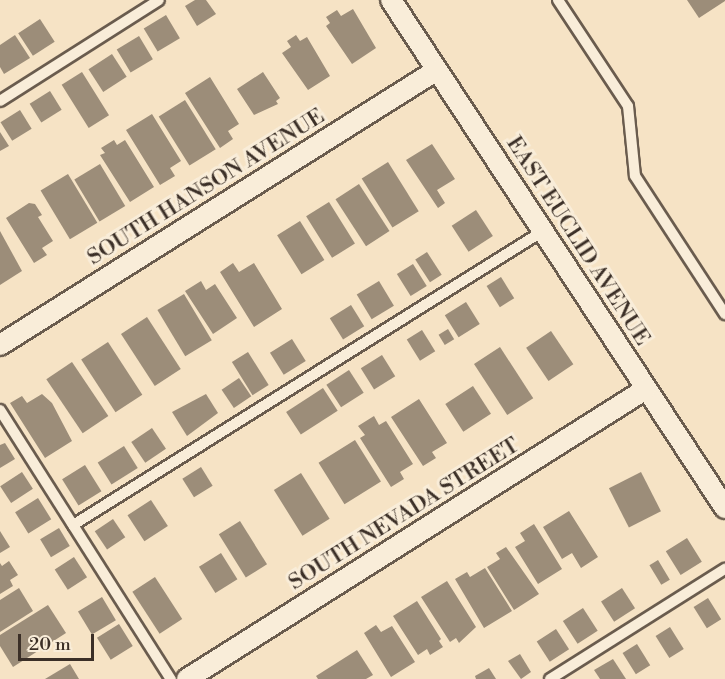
<!DOCTYPE html>
<style>
body{margin:0}
#map{position:relative;width:725px;height:679px;overflow:hidden;background:#f6e3c5;font-family:"Libre Bodoni",serif}
div>[style]{position:absolute}
[style*='--x']{left:calc(var(--x)*1px);top:calc(var(--y)*1px);width:calc(var(--w)*1px);rotate:calc(var(--a)*1deg)}
.building>*{inset:0;background:#9c8d79;transform-origin:0 0}
.roads{filter:drop-shadow(2px 0 #6a5c4e) drop-shadow(-2px 0 #6a5c4e) drop-shadow(0 2px #6a5c4e) drop-shadow(0 -2px #6a5c4e)}
.lane>*{height:10px;margin:-5px;padding:0 5px;transform-origin:5px;border-radius:5px;background:#f9edd9}
.street>*{height:20px;margin:-10px;padding:0 10px;transform-origin:10px;border-radius:10px;background:#f9edd9}
span{translate:-50% -50%;white-space:nowrap;text-align:center;line-height:1.15;-webkit-text-stroke:6px #f9edd9;paint-order:stroke}
.street-label{font-size:22px;color:#3b2f27}
.scale{position:absolute;left:18px;top:634px;width:76px;height:27px;box-sizing:border-box;border:3px solid #3b2f27;border-top:0;padding-left:8px;font-size:18px;line-height:21px;white-space:nowrap;color:#3b2f27;-webkit-text-stroke:4px #f9edd9;paint-order:stroke}
</style>
<div id="map">
<div class="building">
<div style="clip-path:polygon(195px 0,206px 0,216px 14px,197px 26px,185px 6px)"></div>
<div style="clip-path:polygon(687px 0,725px 0,725px 1px,699px 18px)"></div>
<div style="clip-path:polygon(353px 9px,376px 48px,352px 64px,326px 26px,330px 23px,326px 17px,337px 10px,341px 16px)"></div>
<div style="left:166px;top:15px;width:27px;height:26px;rotate:59deg"></div>
<div style="left:40px;top:19px;width:27px;height:26px;rotate:57deg"></div>
<div style="clip-path:polygon(15px 35px,30px 58px,4px 74px,0 67px,0 45px)"></div>
<div style="clip-path:polygon(296px 35px,300px 41px,307px 37px,330px 76px,308px 90px,282px 53px,291px 47px,287px 41px)"></div>
<div style="left:139px;top:36px;width:27px;height:26px;rotate:59deg"></div>
<div style="left:112px;top:54px;width:27px;height:28px;rotate:57deg"></div>
<div style="left:82px;top:72px;width:51px;height:24px;rotate:58deg"></div>
<div style="clip-path:polygon(263px 72px,280px 98px,276px 101px,278px 104px,254px 115px,237px 89px)"></div>
<div style="clip-path:polygon(210px 77px,239px 124px,228px 131px,233px 139px,220px 148px,185px 93px)"></div>
<div style="left:50px;top:91px;width:22px;height:24px;rotate:58deg"></div>
<div style="left:185px;top:100px;width:58px;height:31px;rotate:58deg"></div>
<div style="left:20px;top:110px;width:22px;height:23px;rotate:58deg"></div>
<div style="clip-path:polygon(152px 114px,181px 161px,170px 168px,175px 176px,160px 185px,126px 130px)"></div>
<div style="clip-path:polygon(0 132px,9px 146px,0 151px)"></div>
<div style="clip-path:polygon(114px 140px,117px 145px,125px 140px,154px 187px,130px 202px,100px 155px,105px 153px,101px 148px)"></div>
<div style="clip-path:polygon(432px 144px,455px 179px,437px 190px,445px 203px,438px 208px,406px 160px)"></div>
<div style="left:388px;top:162px;width:58px;height:31px;rotate:58deg"></div>
<div style="left:100px;top:164px;width:49px;height:30px;rotate:59deg"></div>
<div style="left:68px;top:174px;width:57px;height:32px;rotate:59deg"></div>
<div style="left:359px;top:184px;width:56px;height:28px;rotate:57deg"></div>
<div style="left:329px;top:202px;width:49px;height:27px;rotate:58deg"></div>
<div style="clip-path:polygon(29px 203px,35px 204px,42px 215px,38px 217px,53px 241px,42px 248px,47px 255px,34px 263px,6px 218px)"></div>
<div style="left:476px;top:210px;width:31px;height:29px;rotate:57deg"></div>
<div style="left:300px;top:221px;width:46px;height:27px;rotate:58deg"></div>
<div style="clip-path:polygon(0 231px,22px 271px,0 285px)"></div>
<div style="left:427px;top:252px;width:27px;height:14px;rotate:57deg"></div>
<div style="clip-path:polygon(233px 263px,239px 272px,254px 263px,282px 309px,254px 327px,220px 272px)"></div>
<div style="left:413px;top:264px;width:26px;height:19px;rotate:58deg"></div>
<div style="left:501px;top:277px;width:25px;height:17px;rotate:58deg"></div>
<div style="clip-path:polygon(201px 281px,206px 290px,215px 284px,237px 318px,213px 334px,185px 291px)"></div>
<div style="left:379px;top:281px;width:29px;height:26px;rotate:59deg"></div>
<div style="left:184px;top:294px;width:54px;height:31px;rotate:59deg"></div>
<div style="left:466px;top:302px;width:26px;height:25px;rotate:58deg"></div>
<div style="left:351px;top:305px;width:25px;height:25px;rotate:58deg"></div>
<div style="left:147px;top:317px;width:62px;height:31px;rotate:57deg"></div>
<div style="left:448px;top:329px;width:12px;height:11px;rotate:59deg"></div>
<div style="left:422px;top:330px;width:25px;height:18px;rotate:58deg"></div>
<div style="left:551px;top:331px;width:40px;height:30px;rotate:56deg"></div>
<div style="left:292px;top:339px;width:26px;height:26px;rotate:58deg"></div>
<div style="left:108px;top:342px;width:63px;height:32px;rotate:57deg"></div>
<div style="left:500px;top:347px;width:61px;height:31px;rotate:57deg"></div>
<div style="left:248px;top:352px;width:39px;height:19px;rotate:58deg"></div>
<div style="left:382px;top:355px;width:25px;height:25px;rotate:58deg"></div>
<div style="left:72px;top:362px;width:65px;height:31px;rotate:56deg"></div>
<div style="left:349px;top:370px;width:27px;height:27px;rotate:57deg"></div>
<div style="left:239px;top:378px;width:22px;height:21px;rotate:56deg"></div>
<div style="left:473px;top:386px;width:33px;height:33px;rotate:57deg"></div>
<div style="left:323px;top:388px;width:27px;height:44px;rotate:57deg"></div>
<div style="clip-path:polygon(42px 394px,52px 403px,72px 441px,45px 458px,10px 403px,22px 396px,27px 403px)"></div>
<div style="clip-path:polygon(206px 394px,218px 413px,187px 436px,172px 412px)"></div>
<div style="clip-path:polygon(419px 399px,447px 443px,432px 452px,436px 458px,423px 466px,391px 417px)"></div>
<div style="clip-path:polygon(374px 416px,379px 425px,386px 421px,413px 464px,400px 472px,404px 479px,391px 487px,360px 438px,365px 435px,358px 426px)"></div>
<div style="left:152px;top:428px;width:25px;height:25px;rotate:56deg"></div>
<div style="left:355px;top:440px;width:49px;height:43px;rotate:58deg"></div>
<div style="clip-path:polygon(5px 443px,15px 459px,0 468px,0 445px)"></div>
<div style="left:124px;top:446px;width:26px;height:31px;rotate:58deg"></div>
<div style="left:85px;top:465px;width:31px;height:27px;rotate:58deg"></div>
<div style="left:201px;top:467px;width:22px;height:22px;rotate:58deg"></div>
<div style="left:22px;top:472px;width:20px;height:26px;rotate:57deg"></div>
<div style="left:641px;top:472px;width:44px;height:36px;rotate:63deg"></div>
<div style="left:301px;top:473px;width:54px;height:32px;rotate:58deg"></div>
<div style="left:38px;top:498px;width:25px;height:27px;rotate:58deg"></div>
<div style="left:151px;top:500px;width:31px;height:28px;rotate:57deg"></div>
<div style="clip-path:polygon(569px 511px,598px 557px,581px 568px,572px 553px,562px 559px,543px 527px)"></div>
<div style="left:113px;top:519px;width:22px;height:22px;rotate:56deg"></div>
<div style="left:240px;top:521px;width:51px;height:25px;rotate:58deg"></div>
<div style="clip-path:polygon(534px 524px,562px 569px,538px 584px,515px 547px,525px 541px,520px 533px)"></div>
<div style="left:59px;top:528px;width:21px;height:22px;rotate:59deg"></div>
<div style="clip-path:polygon(0 531px,10px 547px,0 553px)"></div>
<div style="left:687px;top:538px;width:28px;height:25px;rotate:58deg"></div>
<div style="clip-path:polygon(506px 547px,539px 594px,514px 610px,487px 567px,500px 559px,496px 553px)"></div>
<div style="left:221px;top:553px;width:31px;height:26px;rotate:58deg"></div>
<div style="left:74px;top:557px;width:24px;height:23px;rotate:57deg"></div>
<div style="left:658px;top:560px;width:23px;height:10px;rotate:59deg"></div>
<div style="clip-path:polygon(9px 561px,18px 575px,10px 580px,13px 586px,0 594px,0 563px,2px 566px)"></div>
<div style="clip-path:polygon(485px 568px,512px 611px,484px 628px,455px 579px,467px 572px,470px 577px)"></div>
<div style="left:155px;top:577px;width:50px;height:27px;rotate:57deg"></div>
<div style="clip-path:polygon(447px 581px,476px 627px,459px 643px,456px 638px,450px 642px,421px 597px)"></div>
<div style="clip-path:polygon(19px 588px,33px 611px,0 632px,0 600px)"></div>
<div style="left:622px;top:588px;width:24px;height:25px;rotate:57deg"></div>
<div style="left:102px;top:597px;width:27px;height:28px;rotate:59deg"></div>
<div style="left:708px;top:598px;width:25px;height:17px;rotate:58deg"></div>
<div style="clip-path:polygon(417px 601px,441px 639px,439px 641px,443px 647px,430px 655px,427px 649px,418px 655px,393px 616px)"></div>
<div style="clip-path:polygon(48px 605px,66px 633px,13px 667px,0 646px,0 635px)"></div>
<div style="left:583px;top:608px;width:27px;height:24px;rotate:57deg"></div>
<div style="left:119px;top:624px;width:26px;height:26px;rotate:58deg"></div>
<div style="clip-path:polygon(376px 625px,381px 632px,392px 626px,415px 662px,391px 677px,364px 633px)"></div>
<div style="left:670px;top:627px;width:26px;height:17px;rotate:58deg"></div>
<div style="left:556px;top:629px;width:24px;height:23px;rotate:57deg"></div>
<div style="left:637px;top:644px;width:25px;height:17px;rotate:58deg"></div>
<div style="clip-path:polygon(357px 650px,373px 675px,366px 679px,318px 679px,316px 676px)"></div>
<div style="clip-path:polygon(520px 654px,531px 672px,521px 679px,508px 661px)"></div>
<div style="clip-path:polygon(613px 659px,626px 679px,600px 679px,594px 670px)"></div>
<div style="clip-path:polygon(70px 664px,79px 679px,45px 679px)"></div>
<div style="clip-path:polygon(489px 668px,496px 679px,476px 679px,475px 676px)"></div>
</div>
<div class="roads">
<div class="lane">
<div style="--x:558;--y:0;--w:127;--a:56.6"></div>
<div style="--x:628;--y:106;--w:70;--a:84.3"></div>
<div style="--x:635;--y:176;--w:165;--a:56.9"></div>
<div style="--x:0;--y:101;--w:188;--a:-32.4"></div>
<div style="--x:0;--y:410;--w:319;--a:57.6"></div>
<div style="--x:73;--y:525;--w:554;--a:-32.03"></div>
<div style="--x:550;--y:679;--w:207;--a:-32.2"></div>
</div>
<div class="street">
<div style="--x:391;--y:0;--w:608;--a:56.68"></div>
<div style="--x:0;--y:345;--w:516;--a:-32.18"></div>
<div style="--x:187;--y:679;--w:543;--a:-32.29"></div>
</div>
</div>
<div class="street-label">
<span style="left:206px;top:187px;rotate:-32deg">SOUTH HANSON AVENUE</span>
<span style="left:578px;top:241px;rotate:57deg">EAST EUCLID AVENUE</span>
<span style="left:404px;top:514px;rotate:-32deg">SOUTH NEVADA STREET</span>
</div>
<div class="scale">20 m</div>
</div>
